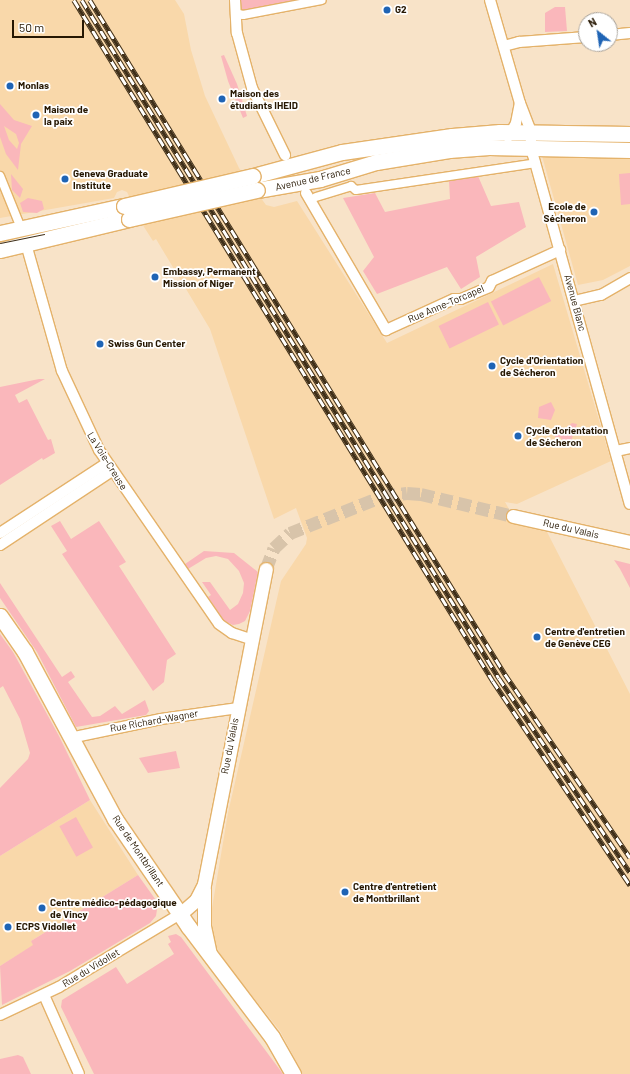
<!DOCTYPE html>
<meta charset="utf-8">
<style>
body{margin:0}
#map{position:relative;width:630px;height:1074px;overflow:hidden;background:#f8e3c8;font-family:Barlow,sans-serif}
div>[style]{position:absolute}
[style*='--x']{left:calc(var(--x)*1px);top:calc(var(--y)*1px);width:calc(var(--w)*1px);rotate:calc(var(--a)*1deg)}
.built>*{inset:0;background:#f9d8aa}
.green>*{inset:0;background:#fab7bb;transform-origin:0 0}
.tertiary-tunnel>*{height:13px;margin-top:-6.5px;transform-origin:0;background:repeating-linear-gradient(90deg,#d8c4aa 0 13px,transparent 0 19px)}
.roads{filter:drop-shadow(1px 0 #e4b26a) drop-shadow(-1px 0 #e4b26a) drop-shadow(0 1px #e4b26a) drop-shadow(0 -1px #e4b26a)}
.pedestrian>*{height:8px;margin:-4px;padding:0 4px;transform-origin:4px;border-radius:4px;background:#fff}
.minor>*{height:10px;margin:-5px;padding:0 5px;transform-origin:5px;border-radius:5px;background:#fff}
.tertiary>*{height:13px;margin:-6.5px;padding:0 6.5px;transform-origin:6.5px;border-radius:6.5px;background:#fff}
.secondary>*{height:15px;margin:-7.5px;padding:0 7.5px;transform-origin:7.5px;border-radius:7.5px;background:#fff}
.tram>*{height:1px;margin:-0.5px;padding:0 0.5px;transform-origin:0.5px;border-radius:0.5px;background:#3f2f19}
.rail>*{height:4.5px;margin-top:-2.25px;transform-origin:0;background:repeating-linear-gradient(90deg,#fff 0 9px,#3f2f19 0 18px);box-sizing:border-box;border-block:1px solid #3f2f19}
.bridges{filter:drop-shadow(1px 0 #e4b26a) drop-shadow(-1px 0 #e4b26a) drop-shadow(0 1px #e4b26a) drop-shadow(0 -1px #e4b26a)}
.secondary-bridge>*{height:15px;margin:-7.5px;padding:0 7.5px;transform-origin:7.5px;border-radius:7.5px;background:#fff}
.dots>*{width:11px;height:11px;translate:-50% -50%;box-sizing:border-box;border:2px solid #fff;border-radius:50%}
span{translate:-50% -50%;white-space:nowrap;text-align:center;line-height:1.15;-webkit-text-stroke:3.5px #fff;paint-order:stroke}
.poi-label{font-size:10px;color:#261702;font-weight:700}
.left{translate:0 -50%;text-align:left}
.right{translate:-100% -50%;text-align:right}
.street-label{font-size:10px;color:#261702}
.north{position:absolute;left:578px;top:12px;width:40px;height:40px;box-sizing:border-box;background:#fff;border:1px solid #a8a29a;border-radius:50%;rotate:330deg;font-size:11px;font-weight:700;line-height:16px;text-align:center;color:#261702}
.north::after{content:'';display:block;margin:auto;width:14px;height:18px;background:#1f64b5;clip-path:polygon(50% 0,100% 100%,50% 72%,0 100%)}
.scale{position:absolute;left:12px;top:20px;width:72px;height:18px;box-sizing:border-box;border:2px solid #261702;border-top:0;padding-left:5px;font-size:12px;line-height:14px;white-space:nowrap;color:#261702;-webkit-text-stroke:3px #fff;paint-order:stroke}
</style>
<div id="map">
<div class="built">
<div style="clip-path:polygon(0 0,175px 0,184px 14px,191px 50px,205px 96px,239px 168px,266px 205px,274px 207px,297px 201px,387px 343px,553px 264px,611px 461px,517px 504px,505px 502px,518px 525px,547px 532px,630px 694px,630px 1074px,303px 1074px,280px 1031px,222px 958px,214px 942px,211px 914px,228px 813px,281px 581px,306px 544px,307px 538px,296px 508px,274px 519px,210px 329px,156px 239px,153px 241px,144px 227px,127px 192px,122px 190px,117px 192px,114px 198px,0 218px)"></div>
<div style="clip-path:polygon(542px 156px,630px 157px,630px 266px,603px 280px,578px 285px)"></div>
<div style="clip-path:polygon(90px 800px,138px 875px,31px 941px,34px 945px,0 966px,0 856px)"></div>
</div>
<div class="green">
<div style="clip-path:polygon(239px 0,315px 0,241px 13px)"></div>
<div style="clip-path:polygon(555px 7px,565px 7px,567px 31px,545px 32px,545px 13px)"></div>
<div style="clip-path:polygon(224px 55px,237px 84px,247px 116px,243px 118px,228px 81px,221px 56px)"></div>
<div style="clip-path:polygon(evenodd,0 104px,14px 120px,32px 126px,21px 144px,18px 170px,6px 154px,0 137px,0 104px,4px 126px,16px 134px,19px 143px,17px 149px,9px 140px,4px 126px)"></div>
<div style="clip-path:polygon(630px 173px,630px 204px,621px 205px,619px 174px)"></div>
<div style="clip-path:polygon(11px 174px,23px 189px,20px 198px,12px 190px)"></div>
<div style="clip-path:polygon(478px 176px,491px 206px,519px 202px,526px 227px,476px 257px,480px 277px,461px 289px,447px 267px,377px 294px,363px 271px,374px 257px,343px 198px,375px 193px,385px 212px,450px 199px,449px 181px)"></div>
<div style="clip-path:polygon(28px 198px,42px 201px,44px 209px,37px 213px,23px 212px,20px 203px)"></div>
<div style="left:539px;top:277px;width:27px;height:54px;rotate:63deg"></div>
<div style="left:488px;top:302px;width:25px;height:55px;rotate:64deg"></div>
<div style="clip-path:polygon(39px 379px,45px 379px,15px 395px,19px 403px,27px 399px,48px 440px,51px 439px,55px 453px,43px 460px,42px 458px,0 485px,0 387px)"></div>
<div style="clip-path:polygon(551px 402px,555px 410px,551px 420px,538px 418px,539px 407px)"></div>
<div style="clip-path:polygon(572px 423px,577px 424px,571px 441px,566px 444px,560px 437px,555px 437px,556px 429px,566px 428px)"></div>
<div style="clip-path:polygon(60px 521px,71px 539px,99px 521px,126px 562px,119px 566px,176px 654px,167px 660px,164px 682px,153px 691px,62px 554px,67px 551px,51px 526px)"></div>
<div style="clip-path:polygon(204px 551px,234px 553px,258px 572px,250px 611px,245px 621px,239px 624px,233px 625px,224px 621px,208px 597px,211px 595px,202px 582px,210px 582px,230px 610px,238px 604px,243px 593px,244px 583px,239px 571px,228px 559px,216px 556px,206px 558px,188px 569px,185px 564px)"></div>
<div style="clip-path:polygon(614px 560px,630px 564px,630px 588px,620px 569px)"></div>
<div style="clip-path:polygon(0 583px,62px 677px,71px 671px,75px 677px,68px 682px,92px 717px,100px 716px,115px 706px,122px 714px,145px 700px,149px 711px,146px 715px,76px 727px,37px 652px,0 598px)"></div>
<div style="clip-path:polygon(0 634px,13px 652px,59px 736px,90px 800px,0 856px,0 788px,28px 759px,30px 753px,20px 719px,3px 686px,0 688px)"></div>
<div style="clip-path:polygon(176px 751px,180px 768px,148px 773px,139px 758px)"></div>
<div style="left:76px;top:817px;width:35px;height:19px;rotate:61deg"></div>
<div style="clip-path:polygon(138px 875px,158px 903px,156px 916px,150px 923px,70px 971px,2px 1005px,0 966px,33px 945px,31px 941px)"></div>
<div style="clip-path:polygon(176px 934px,181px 937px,283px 1074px,94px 1074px,61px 1007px,62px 1000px,116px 967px,127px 984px,174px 954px,168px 944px,171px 942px,168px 936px)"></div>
<div style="clip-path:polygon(18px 1055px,23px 1057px,31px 1074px,0 1074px,0 1059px)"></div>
</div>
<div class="tertiary-tunnel">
<div style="--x:266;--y:569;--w:22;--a:-69"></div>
<div style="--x:274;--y:548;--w:22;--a:-43"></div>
<div style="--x:290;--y:533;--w:100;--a:-21.7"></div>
<div style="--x:383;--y:496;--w:24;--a:-7"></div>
<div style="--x:407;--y:493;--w:14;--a:4"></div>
<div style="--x:421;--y:494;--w:95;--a:13.4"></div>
</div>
<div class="roads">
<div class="pedestrian">
<div style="--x:235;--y:13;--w:8;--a:14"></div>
<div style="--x:243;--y:15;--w:80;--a:-10.8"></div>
<div style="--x:0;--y:176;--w:56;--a:68"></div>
<div style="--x:316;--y:197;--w:37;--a:-17"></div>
<div style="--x:351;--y:186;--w:6;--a:39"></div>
<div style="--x:356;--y:190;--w:182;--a:-8.5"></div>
</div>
<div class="minor">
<div style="--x:235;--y:0;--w:33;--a:87"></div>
<div style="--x:237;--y:33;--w:57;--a:74.7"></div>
<div style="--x:252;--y:88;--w:75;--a:63.8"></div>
<div style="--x:490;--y:0;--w:107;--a:73.8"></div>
<div style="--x:520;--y:103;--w:26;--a:69"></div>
<div style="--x:529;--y:127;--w:28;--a:82"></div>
<div style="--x:533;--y:155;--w:362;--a:74.5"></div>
<div style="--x:610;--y:35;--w:20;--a:-6"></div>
<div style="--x:504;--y:46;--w:16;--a:-15"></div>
<div style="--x:519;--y:42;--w:67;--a:-4.3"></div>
<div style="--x:508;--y:137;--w:16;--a:-60"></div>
<div style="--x:516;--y:123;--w:20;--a:-79"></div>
<div style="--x:306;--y:193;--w:159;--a:59.7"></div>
<div style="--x:386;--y:330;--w:75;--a:-24.5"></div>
<div style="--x:454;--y:299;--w:7;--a:0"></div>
<div style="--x:461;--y:299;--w:30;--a:-23"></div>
<div style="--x:489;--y:287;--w:7;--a:-63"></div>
<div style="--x:492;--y:281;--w:75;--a:-24.5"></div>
<div style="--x:26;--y:244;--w:132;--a:74.2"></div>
<div style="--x:62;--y:371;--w:87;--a:64.9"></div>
<div style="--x:99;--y:450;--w:211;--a:55.4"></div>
<div style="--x:219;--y:624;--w:16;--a:35"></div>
<div style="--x:232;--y:633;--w:20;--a:18"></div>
<div style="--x:574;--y:301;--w:28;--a:-13"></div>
<div style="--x:601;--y:295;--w:34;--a:-30"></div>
<div style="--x:616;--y:451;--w:14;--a:-12"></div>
<div style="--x:0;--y:533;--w:128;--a:-33.2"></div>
<div style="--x:0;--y:545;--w:134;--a:-33.5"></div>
<div style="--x:70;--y:738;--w:93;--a:-11.8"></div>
<div style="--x:161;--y:719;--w:78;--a:-8.1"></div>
<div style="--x:44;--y:995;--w:86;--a:66.1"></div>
<div style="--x:0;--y:1015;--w:65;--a:-25.4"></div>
<div style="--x:59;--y:987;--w:141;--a:-31.1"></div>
</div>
<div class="tertiary">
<div style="--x:513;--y:516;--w:120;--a:12.5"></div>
<div style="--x:204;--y:889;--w:37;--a:90"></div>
<div style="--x:204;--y:926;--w:30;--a:78"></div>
<div style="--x:180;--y:914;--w:21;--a:-41"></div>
<div style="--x:196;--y:900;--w:18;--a:-63"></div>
<div style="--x:204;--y:884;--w:321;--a:-78.9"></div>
</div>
<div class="secondary">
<div style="--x:253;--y:176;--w:92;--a:-15.1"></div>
<div style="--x:342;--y:152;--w:111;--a:-8.3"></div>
<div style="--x:452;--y:136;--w:48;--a:-4.8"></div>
<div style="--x:500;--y:132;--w:130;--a:0.9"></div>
<div style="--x:257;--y:190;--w:64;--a:-9.9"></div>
<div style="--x:320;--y:179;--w:59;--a:-16.9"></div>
<div style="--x:376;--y:162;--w:74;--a:-9.3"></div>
<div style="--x:449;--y:150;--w:40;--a:-4.3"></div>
<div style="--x:489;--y:147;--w:141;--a:1.2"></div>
<div style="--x:0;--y:233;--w:127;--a:-12.3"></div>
<div style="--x:0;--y:250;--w:133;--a:-13.5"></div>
<div style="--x:0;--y:616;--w:44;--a:55.2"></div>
<div style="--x:25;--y:652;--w:190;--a:61.7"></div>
<div style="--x:115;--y:819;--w:130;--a:55.7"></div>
<div style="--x:188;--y:926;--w:139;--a:52.9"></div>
<div style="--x:272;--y:1037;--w:43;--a:60.4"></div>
</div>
</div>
<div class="tram">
<div style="--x:0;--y:243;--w:45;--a:-11.6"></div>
</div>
<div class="rail">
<div style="--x:74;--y:0;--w:800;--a:58.4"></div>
<div style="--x:493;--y:681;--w:246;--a:56.1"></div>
<div style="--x:82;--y:0;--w:796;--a:58.41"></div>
<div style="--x:499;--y:678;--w:234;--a:56"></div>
<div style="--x:90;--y:0;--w:792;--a:58.38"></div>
<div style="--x:505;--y:674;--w:222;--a:55.7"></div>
</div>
<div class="bridges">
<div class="secondary-bridge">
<div style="--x:124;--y:206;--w:132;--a:-13.1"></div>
<div style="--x:129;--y:219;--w:131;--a:-12.8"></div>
</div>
</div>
<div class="dots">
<div style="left:387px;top:10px;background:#1f64b5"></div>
<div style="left:10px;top:86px;background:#1f64b5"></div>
<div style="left:222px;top:99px;background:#1f64b5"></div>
<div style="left:36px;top:115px;background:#1f64b5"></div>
<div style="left:65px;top:179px;background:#1f64b5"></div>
<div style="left:594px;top:212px;background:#1f64b5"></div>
<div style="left:155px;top:277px;background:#1f64b5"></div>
<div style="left:100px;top:344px;background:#1f64b5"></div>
<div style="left:492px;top:366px;background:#1f64b5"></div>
<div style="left:518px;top:436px;background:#1f64b5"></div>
<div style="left:537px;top:637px;background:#1f64b5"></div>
<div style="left:345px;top:892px;background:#1f64b5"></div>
<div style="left:42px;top:908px;background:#1f64b5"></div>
<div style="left:8px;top:927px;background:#1f64b5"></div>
</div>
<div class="poi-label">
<span class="left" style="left:395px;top:10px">G2</span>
<span class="left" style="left:18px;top:86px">Monlas</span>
<span class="left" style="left:230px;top:99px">Maison des<br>étudiants IHEID</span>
<span class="left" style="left:44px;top:115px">Maison de<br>la paix</span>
<span class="left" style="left:73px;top:179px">Geneva Graduate<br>Institute</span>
<span class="right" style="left:586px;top:212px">Ecole de<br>Sécheron</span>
<span class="left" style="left:163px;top:277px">Embassy, Permanent<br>Mission of Niger</span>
<span class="left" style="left:108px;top:344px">Swiss Gun Center</span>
<span class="left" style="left:500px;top:366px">Cycle d'Orientation<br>de Sécheron</span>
<span class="left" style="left:526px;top:436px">Cycle d'orientation<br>de Sécheron</span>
<span class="left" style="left:545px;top:637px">Centre d'entretien<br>de Genève CEG</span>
<span class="left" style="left:353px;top:892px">Centre d'entretient<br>de Montbrillant</span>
<span class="left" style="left:50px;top:908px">Centre médico-pédagogique<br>de Vincy</span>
<span class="left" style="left:16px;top:927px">ECPS Vidollet</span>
</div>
<div class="street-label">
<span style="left:313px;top:179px;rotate:-13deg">Avenue de France</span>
<span style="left:575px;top:303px;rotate:75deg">Avenue Blanc</span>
<span style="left:446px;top:304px;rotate:-23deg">Rue Anne-Torcapel</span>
<span style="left:107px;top:461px;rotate:58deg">La Voie-Creuse</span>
<span style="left:571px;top:529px;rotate:13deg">Rue du Valais</span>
<span style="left:154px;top:721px;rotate:-10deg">Rue Richard-Wagner</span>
<span style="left:230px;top:746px;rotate:-79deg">Rue du Valais</span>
<span style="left:138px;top:851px;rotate:56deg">Rue de Montbrillant</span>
<span style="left:91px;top:968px;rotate:-31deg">Rue du Vidollet</span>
</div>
<div class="north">N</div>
<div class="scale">50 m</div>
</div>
